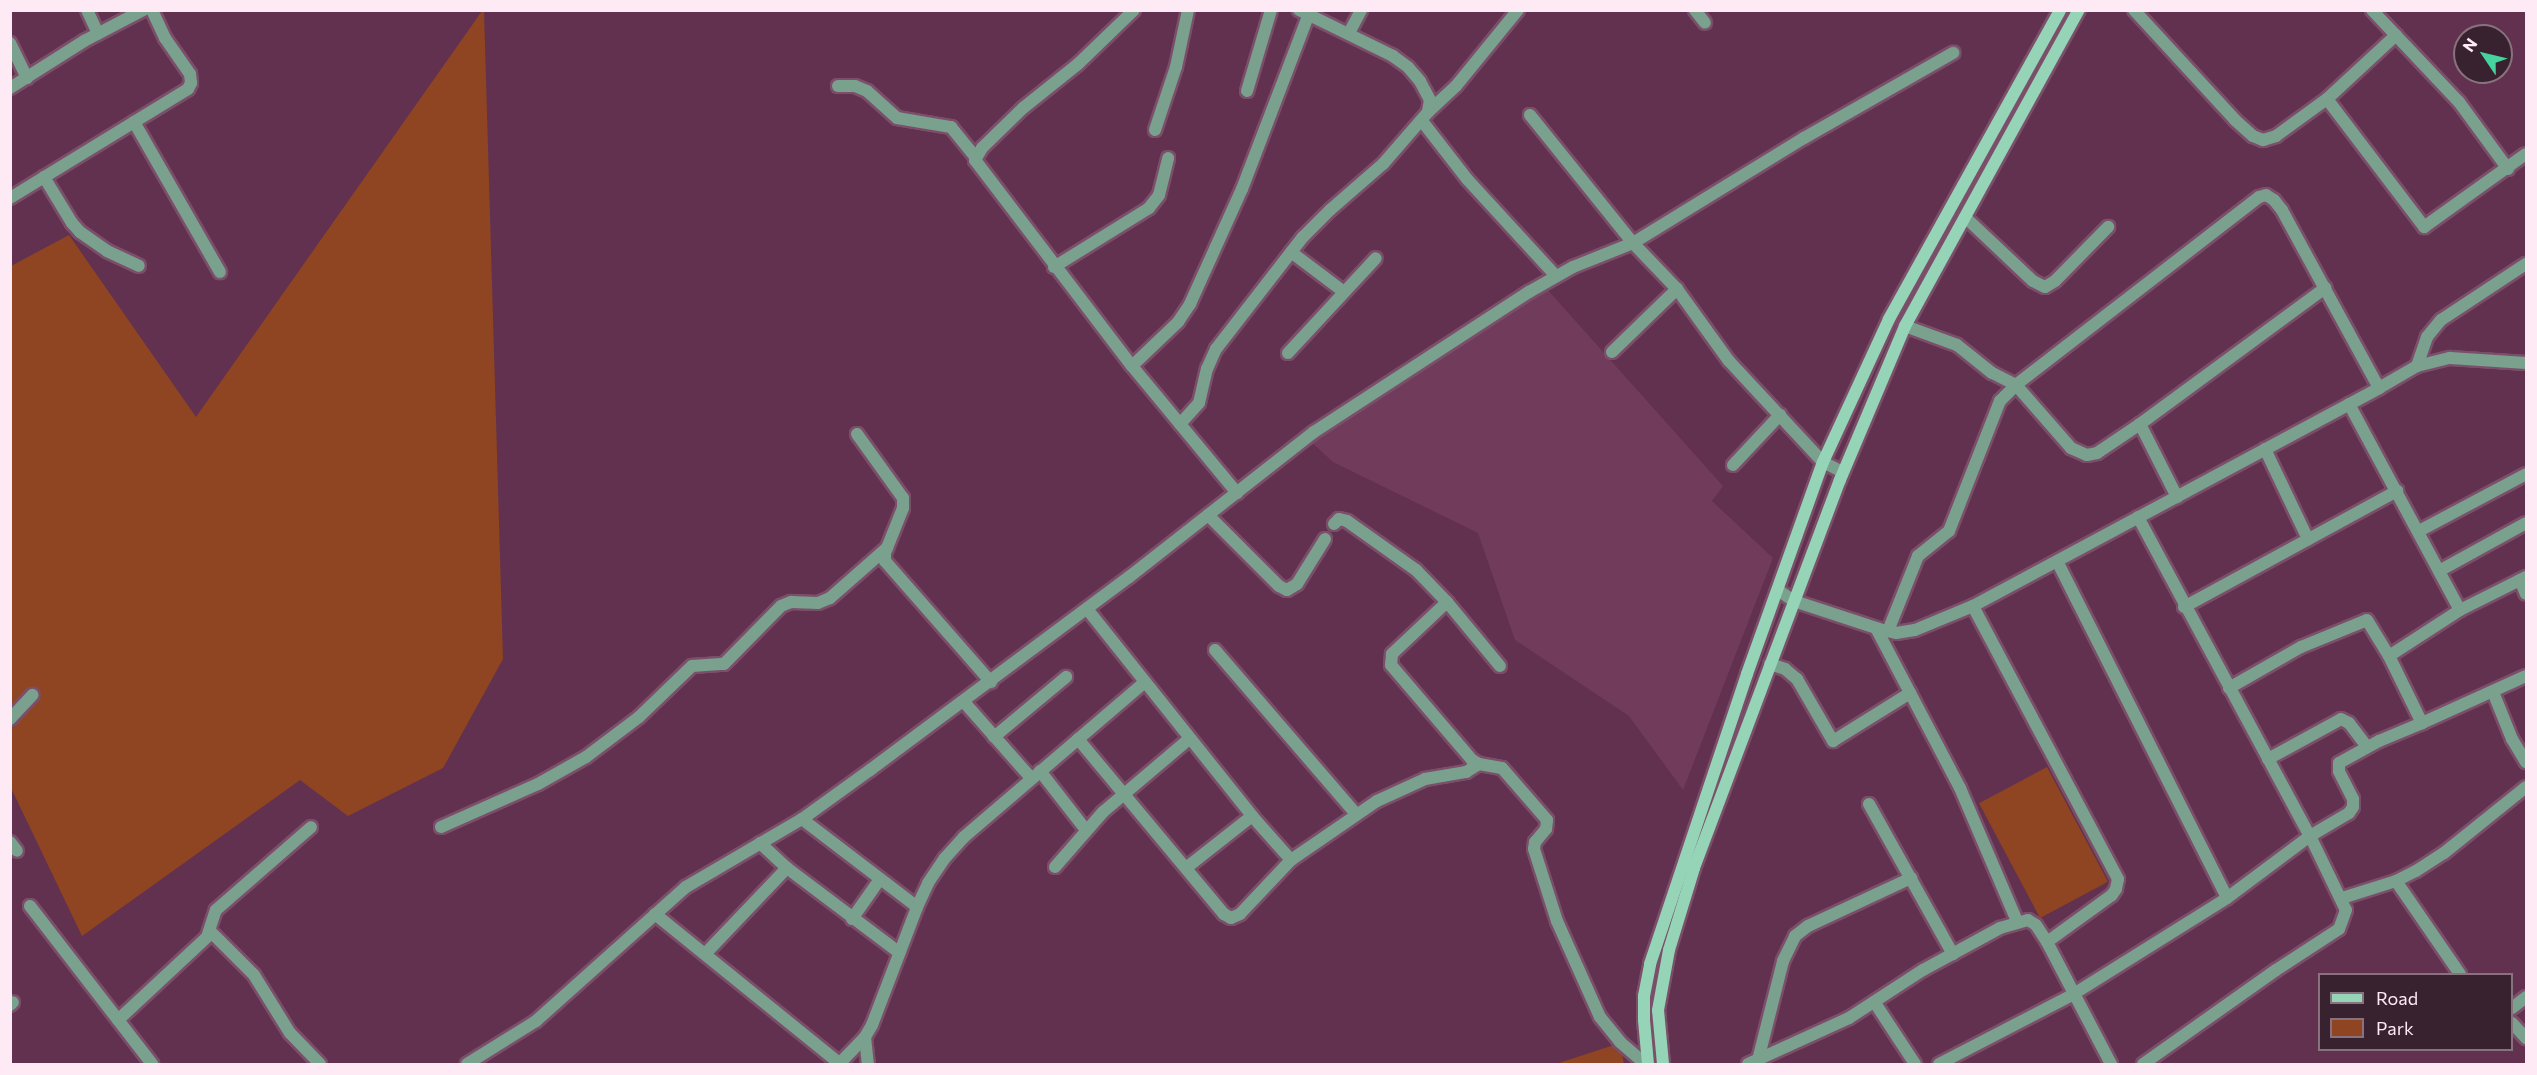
<!DOCTYPE html>
<style>
body{margin:0}
#map{position:relative;width:2537px;height:1075px;overflow:hidden;background:#62314f;font-family:Commissioner,sans-serif}
div>[style]{position:absolute}
[style*='--x']{left:calc(var(--x)*1px);top:calc(var(--y)*1px);width:calc(var(--w)*1px);rotate:calc(var(--a)*1deg)}
.built>*{inset:0;background:#713b5c}
.green>*{inset:0;background:#8f4522;transform-origin:0 0}
.roads{filter:drop-shadow(2px 0 #7b4f6a) drop-shadow(-2px 0 #7b4f6a) drop-shadow(0 2px #7b4f6a) drop-shadow(0 -2px #7b4f6a)}
.minor>*{height:12px;margin:-6px;padding:0 6px;transform-origin:6px;border-radius:6px;background:#79a18e}
.secondary>*{height:12px;margin:-6px;padding:0 6px;transform-origin:6px;border-radius:6px;background:#95d4b6}
span{translate:-50% -50%;white-space:nowrap;text-align:center;line-height:1.15;-webkit-text-stroke:6px #39222f;paint-order:stroke}
.frame{position:absolute;inset:0;border:12px solid #fdeaf5;pointer-events:none}
.legend{position:absolute;left:2318px;top:973px;width:195px;height:78px;box-sizing:border-box;background:#39222f;border:2px solid #87727e;margin:0;padding:8px 10px;list-style:none;font-size:18px;color:#fdeaf5}
.legend li{display:flex;align-items:center;gap:12px;height:30px}
.legend b{width:30px;border:2px solid #87727e}
.north{position:absolute;left:2453px;top:24px;width:60px;height:60px;box-sizing:border-box;background:#39222f;border:2px solid #87727e;border-radius:50%;rotate:305deg;font-size:16px;font-weight:700;line-height:24px;text-align:center;color:#fdeaf5}
.north::after{content:'';display:block;margin:auto;width:21px;height:27px;background:#46d49e;clip-path:polygon(50% 0,100% 100%,50% 72%,0 100%)}
</style>
<div id="map">
<div class="built">
<div style="clip-path:polygon(1546px 288px,1723px 486px,1712px 501px,1773px 558px,1683px 790px,1629px 716px,1515px 640px,1478px 533px,1333px 462px,1310px 441px)"></div>
</div>
<div class="green">
<div style="clip-path:polygon(482px 11px,484px 11px,503px 659px,443px 768px,348px 816px,300px 780px,82px 936px,11px 788px,11px 266px,69px 235px,196px 417px)"></div>
<div style="left:2047px;top:767px;width:130px;height:77px;rotate:62deg"></div>
<div style="clip-path:polygon(1620px 1043px,1624px 1064px,1556px 1064px)"></div>
</div>
<div class="roads">
<div class="minor">
<div style="--x:87;--y:10;--w:26;--a:65"></div>
<div style="--x:1134;--y:10;--w:78;--a:136"></div>
<div style="--x:1078;--y:64;--w:70;--a:141.3"></div>
<div style="--x:1023;--y:108;--w:57;--a:135.7"></div>
<div style="--x:982;--y:148;--w:14;--a:120"></div>
<div style="--x:975;--y:160;--w:259;--a:52.7"></div>
<div style="--x:1132;--y:366;--w:64;--a:-43.7"></div>
<div style="--x:1178;--y:322;--w:22;--a:-56"></div>
<div style="--x:1190;--y:304;--w:126;--a:-65.7"></div>
<div style="--x:1242;--y:189;--w:187;--a:-69.1"></div>
<div style="--x:1695;--y:10;--w:16;--a:52"></div>
<div style="--x:2134;--y:10;--w:149;--a:47.4"></div>
<div style="--x:2235;--y:120;--w:24;--a:42"></div>
<div style="--x:2253;--y:136;--w:11;--a:22"></div>
<div style="--x:2263;--y:140;--w:14;--a:-17"></div>
<div style="--x:2276;--y:136;--w:63;--a:-36"></div>
<div style="--x:2327;--y:99;--w:94;--a:-42.8"></div>
<div style="--x:2372;--y:10;--w:127;--a:46.6"></div>
<div style="--x:2459;--y:102;--w:83;--a:53.8"></div>
<div style="--x:1349;--y:33;--w:26;--a:-62"></div>
<div style="--x:10;--y:43;--w:39;--a:64"></div>
<div style="--x:838;--y:86;--w:17;--a:0"></div>
<div style="--x:855;--y:86;--w:13;--a:23"></div>
<div style="--x:867;--y:91;--w:40;--a:42"></div>
<div style="--x:897;--y:118;--w:55;--a:9.5"></div>
<div style="--x:951;--y:127;--w:38;--a:51"></div>
<div style="--x:10;--y:88;--w:88;--a:-32.4"></div>
<div style="--x:84;--y:41;--w:67;--a:-27.7"></div>
<div style="--x:1247;--y:91;--w:84;--a:-73.5"></div>
<div style="--x:2327;--y:99;--w:161;--a:52.8"></div>
<div style="--x:2424;--y:227;--w:125;--a:-35.6"></div>
<div style="--x:1428;--y:112;--w:38;--a:-43"></div>
<div style="--x:1456;--y:86;--w:98;--a:-50.8"></div>
<div style="--x:1530;--y:115;--w:164;--a:51.2"></div>
<div style="--x:1633;--y:243;--w:64;--a:46.3"></div>
<div style="--x:1677;--y:289;--w:89;--a:54.2"></div>
<div style="--x:1729;--y:361;--w:138;--a:47.1"></div>
<div style="--x:1823;--y:462;--w:22;--a:27"></div>
<div style="--x:1422;--y:121;--w:73;--a:52.2"></div>
<div style="--x:1467;--y:179;--w:132;--a:47.5"></div>
<div style="--x:134;--y:122;--w:173;--a:60.2"></div>
<div style="--x:1155;--y:130;--w:66;--a:-71.6"></div>
<div style="--x:1176;--y:67;--w:58;--a:-78.1"></div>
<div style="--x:44;--y:177;--w:54;--a:58.7"></div>
<div style="--x:72;--y:223;--w:12;--a:48"></div>
<div style="--x:80;--y:232;--w:33;--a:35"></div>
<div style="--x:107;--y:251;--w:35;--a:25"></div>
<div style="--x:10;--y:198;--w:209;--a:-31.5"></div>
<div style="--x:188;--y:89;--w:7;--a:-63"></div>
<div style="--x:191;--y:83;--w:9;--a:-96"></div>
<div style="--x:190;--y:74;--w:44;--a:-124.8"></div>
<div style="--x:165;--y:38;--w:31;--a:-115"></div>
<div style="--x:1965;--y:217;--w:93;--a:43.3"></div>
<div style="--x:2033;--y:281;--w:13;--a:27"></div>
<div style="--x:2045;--y:287;--w:12;--a:-31"></div>
<div style="--x:2055;--y:281;--w:76;--a:-45.5"></div>
<div style="--x:1291;--y:252;--w:66;--a:37"></div>
<div style="--x:1054;--y:267;--w:112;--a:-31.8"></div>
<div style="--x:1149;--y:208;--w:16;--a:-52"></div>
<div style="--x:1159;--y:195;--w:38;--a:-76"></div>
<div style="--x:1612;--y:352;--w:91;--a:-44.1"></div>
<div style="--x:1288;--y:353;--w:129;--a:-47.2"></div>
<div style="--x:1132;--y:366;--w:165;--a:50.4"></div>
<div style="--x:2417;--y:366;--w:31;--a:-71"></div>
<div style="--x:2427;--y:337;--w:22;--a:-51"></div>
<div style="--x:2441;--y:320;--w:102;--a:-33.4"></div>
<div style="--x:2379;--y:388;--w:44;--a:-30.1"></div>
<div style="--x:2417;--y:366;--w:34;--a:-14"></div>
<div style="--x:2450;--y:358;--w:76;--a:3.8"></div>
<div style="--x:2349;--y:404;--w:234;--a:61.7"></div>
<div style="--x:1180;--y:424;--w:28;--a:-48"></div>
<div style="--x:1199;--y:403;--w:35;--a:-77"></div>
<div style="--x:1207;--y:369;--w:22;--a:-66"></div>
<div style="--x:1216;--y:349;--w:142;--a:-52.2"></div>
<div style="--x:1303;--y:237;--w:38;--a:-45"></div>
<div style="--x:1330;--y:210;--w:70;--a:-41"></div>
<div style="--x:1383;--y:164;--w:69;--a:-49.1"></div>
<div style="--x:1428;--y:112;--w:12;--a:-81"></div>
<div style="--x:1430;--y:100;--w:21;--a:-118"></div>
<div style="--x:1420;--y:81;--w:18;--a:-131"></div>
<div style="--x:1408;--y:67;--w:19;--a:-144"></div>
<div style="--x:1393;--y:56;--w:105;--a:-153.9"></div>
<div style="--x:2140;--y:424;--w:82;--a:63.1"></div>
<div style="--x:857;--y:434;--w:79;--a:54.3"></div>
<div style="--x:903;--y:498;--w:10;--a:90"></div>
<div style="--x:903;--y:508;--w:48;--a:111.8"></div>
<div style="--x:885;--y:553;--w:8;--a:90"></div>
<div style="--x:885;--y:561;--w:161;--a:48.8"></div>
<div style="--x:2265;--y:449;--w:100;--a:64.5"></div>
<div style="--x:1733;--y:465;--w:69;--a:-46.8"></div>
<div style="--x:1208;--y:515;--w:100;--a:45"></div>
<div style="--x:1279;--y:586;--w:9;--a:27"></div>
<div style="--x:1287;--y:590;--w:12;--a:-31"></div>
<div style="--x:1297;--y:584;--w:53;--a:-58.1"></div>
<div style="--x:2138;--y:517;--w:362;--a:61.7"></div>
<div style="--x:2310;--y:836;--w:82;--a:64.1"></div>
<div style="--x:2346;--y:910;--w:20;--a:110"></div>
<div style="--x:2339;--y:929;--w:75;--a:146.9"></div>
<div style="--x:2276;--y:970;--w:163;--a:144.7"></div>
<div style="--x:1334;--y:524;--w:7;--a:-45"></div>
<div style="--x:1339;--y:519;--w:8;--a:14"></div>
<div style="--x:1347;--y:521;--w:85;--a:35.4"></div>
<div style="--x:1416;--y:570;--w:45;--a:45.9"></div>
<div style="--x:1447;--y:602;--w:83;--a:50.4"></div>
<div style="--x:2419;--y:531;--w:121;--a:-28"></div>
<div style="--x:2057;--y:561;--w:377;--a:63.2"></div>
<div style="--x:2439;--y:571;--w:99;--a:-28.9"></div>
<div style="--x:2520;--y:580;--w:15;--a:67"></div>
<div style="--x:1778;--y:590;--w:19;--a:35"></div>
<div style="--x:1794;--y:601;--w:93;--a:18.2"></div>
<div style="--x:1882;--y:630;--w:14;--a:12"></div>
<div style="--x:1896;--y:633;--w:19;--a:-9"></div>
<div style="--x:1915;--y:630;--w:63;--a:-22.5"></div>
<div style="--x:1973;--y:606;--w:461;--a:-28.2"></div>
<div style="--x:2379;--y:388;--w:203;--a:-118.6"></div>
<div style="--x:2282;--y:210;--w:13;--a:-129"></div>
<div style="--x:2274;--y:200;--w:9;--a:-148"></div>
<div style="--x:2266;--y:195;--w:7;--a:164"></div>
<div style="--x:2259;--y:197;--w:307;--a:142.3"></div>
<div style="--x:2016;--y:385;--w:27;--a:-153"></div>
<div style="--x:1992;--y:373;--w:45;--a:-141.3"></div>
<div style="--x:1957;--y:345;--w:55;--a:-159.9"></div>
<div style="--x:1447;--y:602;--w:76;--a:136.6"></div>
<div style="--x:1392;--y:654;--w:11;--a:95"></div>
<div style="--x:1391;--y:665;--w:125;--a:49.5"></div>
<div style="--x:1472;--y:760;--w:8;--a:30"></div>
<div style="--x:1479;--y:764;--w:23;--a:10"></div>
<div style="--x:1502;--y:768;--w:69;--a:49.1"></div>
<div style="--x:1547;--y:820;--w:9;--a:96"></div>
<div style="--x:1546;--y:829;--w:17;--a:130"></div>
<div style="--x:1535;--y:842;--w:7;--a:98"></div>
<div style="--x:1534;--y:849;--w:76;--a:72.3"></div>
<div style="--x:1557;--y:921;--w:105;--a:65.9"></div>
<div style="--x:1600;--y:1017;--w:32;--a:51"></div>
<div style="--x:1620;--y:1042;--w:33;--a:41"></div>
<div style="--x:2184;--y:607;--w:243;--a:-28.6"></div>
<div style="--x:1087;--y:609;--w:265;--a:51.4"></div>
<div style="--x:1252;--y:816;--w:59;--a:48.4"></div>
<div style="--x:1876;--y:628;--w:181;--a:62.3"></div>
<div style="--x:1960;--y:788;--w:145;--a:66.8"></div>
<div style="--x:1888;--y:631;--w:81;--a:-68.2"></div>
<div style="--x:1918;--y:556;--w:40;--a:-39"></div>
<div style="--x:1949;--y:531;--w:140;--a:-68.6"></div>
<div style="--x:2000;--y:401;--w:23;--a:-45"></div>
<div style="--x:2016;--y:385;--w:84;--a:48.9"></div>
<div style="--x:2071;--y:448;--w:17;--a:24"></div>
<div style="--x:2087;--y:455;--w:10;--a:-11"></div>
<div style="--x:2097;--y:453;--w:52;--a:-34"></div>
<div style="--x:2140;--y:424;--w:230;--a:-36.3"></div>
<div style="--x:1215;--y:650;--w:216;--a:49.3"></div>
<div style="--x:2389;--y:656;--w:85;--a:-32.9"></div>
<div style="--x:2460;--y:610;--w:74;--a:-26.6"></div>
<div style="--x:1770;--y:664;--w:16;--a:18"></div>
<div style="--x:1785;--y:669;--w:16;--a:40"></div>
<div style="--x:1797;--y:679;--w:72;--a:59.9"></div>
<div style="--x:1833;--y:741;--w:91;--a:-31.9"></div>
<div style="--x:2229;--y:688;--w:83;--a:-29.7"></div>
<div style="--x:2301;--y:647;--w:71;--a:-22.2"></div>
<div style="--x:2367;--y:620;--w:42;--a:58.6"></div>
<div style="--x:2389;--y:656;--w:75;--a:63.8"></div>
<div style="--x:2422;--y:723;--w:114;--a:-24.3"></div>
<div style="--x:2493;--y:692;--w:51;--a:68"></div>
<div style="--x:2512;--y:739;--w:27;--a:59"></div>
<div style="--x:964;--y:702;--w:101;--a:48.6"></div>
<div style="--x:10;--y:719;--w:33;--a:-47"></div>
<div style="--x:994;--y:737;--w:94;--a:-39.8"></div>
<div style="--x:1078;--y:739;--w:228;--a:50.2"></div>
<div style="--x:1224;--y:914;--w:8;--a:30"></div>
<div style="--x:1231;--y:918;--w:10;--a:-24"></div>
<div style="--x:1240;--y:914;--w:74;--a:-46.6"></div>
<div style="--x:1291;--y:860;--w:104;--a:-34.5"></div>
<div style="--x:1377;--y:801;--w:53;--a:-24.6"></div>
<div style="--x:1425;--y:779;--w:42;--a:-9.7"></div>
<div style="--x:1466;--y:772;--w:15;--a:-32"></div>
<div style="--x:2268;--y:759;--w:83;--a:-28.7"></div>
<div style="--x:2341;--y:719;--w:9;--a:27"></div>
<div style="--x:2349;--y:723;--w:30;--a:53"></div>
<div style="--x:1040;--y:771;--w:75;--a:52.1"></div>
<div style="--x:1869;--y:804;--w:172;--a:60.8"></div>
<div style="--x:802;--y:819;--w:145;--a:37.4"></div>
<div style="--x:441;--y:827;--w:106;--a:-23.9"></div>
<div style="--x:538;--y:784;--w:55;--a:-29.4"></div>
<div style="--x:586;--y:757;--w:66;--a:-37"></div>
<div style="--x:639;--y:717;--w:74;--a:-43.9"></div>
<div style="--x:692;--y:666;--w:32;--a:-4"></div>
<div style="--x:724;--y:664;--w:81;--a:-45.5"></div>
<div style="--x:781;--y:606;--w:11;--a:-22"></div>
<div style="--x:791;--y:602;--w:27;--a:2"></div>
<div style="--x:818;--y:603;--w:13;--a:-23"></div>
<div style="--x:830;--y:598;--w:76;--a:-41.3"></div>
<div style="--x:10;--y:842;--w:11;--a:52"></div>
<div style="--x:760;--y:843;--w:37;--a:43"></div>
<div style="--x:787;--y:868;--w:141;--a:37"></div>
<div style="--x:1055;--y:867;--w:73;--a:-48.9"></div>
<div style="--x:1103;--y:812;--w:113;--a:-40.3"></div>
<div style="--x:1186;--y:868;--w:84;--a:-38.2"></div>
<div style="--x:2396;--y:881;--w:113;--a:55.5"></div>
<div style="--x:2342;--y:898;--w:57;--a:-17.5"></div>
<div style="--x:2396;--y:881;--w:22;--a:-27"></div>
<div style="--x:2416;--y:871;--w:33;--a:-33"></div>
<div style="--x:2444;--y:853;--w:105;--a:-38.8"></div>
<div style="--x:30;--y:906;--w:200;--a:52.3"></div>
<div style="--x:655;--y:914;--w:238;--a:39"></div>
<div style="--x:852;--y:919;--w:49;--a:-55"></div>
<div style="--x:210;--y:931;--w:62;--a:45"></div>
<div style="--x:254;--y:975;--w:68;--a:58.2"></div>
<div style="--x:290;--y:1033;--w:43;--a:45.9"></div>
<div style="--x:2047;--y:942;--w:138;--a:62.3"></div>
<div style="--x:705;--y:954;--w:119;--a:-46.4"></div>
<div style="--x:1875;--y:1003;--w:73;--a:56.7"></div>
<div style="--x:10;--y:1005;--w:4;--a:-45"></div>
<div style="--x:2512;--y:1008;--w:18;--a:-38"></div>
<div style="--x:118;--y:1020;--w:122;--a:-43"></div>
<div style="--x:207;--y:937;--w:28;--a:-72"></div>
<div style="--x:216;--y:910;--w:126;--a:-41.1"></div>
<div style="--x:2512;--y:1023;--w:21;--a:47"></div>
<div style="--x:865;--y:1037;--w:27;--a:84"></div>
<div style="--x:1758;--y:1060;--w:102;--a:-75.8"></div>
<div style="--x:1783;--y:961;--w:28;--a:-64"></div>
<div style="--x:1795;--y:936;--w:16;--a:-38"></div>
<div style="--x:1808;--y:926;--w:114;--a:-25"></div>
<div style="--x:467;--y:1064;--w:81;--a:-31.9"></div>
<div style="--x:536;--y:1021;--w:201;--a:-41.8"></div>
<div style="--x:686;--y:887;--w:134;--a:-30.4"></div>
<div style="--x:802;--y:819;--w:84;--a:-35.8"></div>
<div style="--x:870;--y:770;--w:323;--a:-36.7"></div>
<div style="--x:1129;--y:577;--w:235;--a:-38.1"></div>
<div style="--x:1314;--y:432;--w:257;--a:-33.1"></div>
<div style="--x:1529;--y:292;--w:51;--a:-29.6"></div>
<div style="--x:1573;--y:267;--w:65;--a:-21.8"></div>
<div style="--x:1633;--y:243;--w:201;--a:-31.6"></div>
<div style="--x:1804;--y:138;--w:172;--a:-29.7"></div>
<div style="--x:839;--y:1064;--w:37;--a:-46"></div>
<div style="--x:865;--y:1037;--w:14;--a:-60"></div>
<div style="--x:872;--y:1025;--w:126;--a:-69.1"></div>
<div style="--x:917;--y:907;--w:26;--a:-65"></div>
<div style="--x:928;--y:883;--w:30;--a:-56"></div>
<div style="--x:945;--y:858;--w:28;--a:-48"></div>
<div style="--x:964;--y:837;--w:238;--a:-40.6"></div>
<div style="--x:1748;--y:1064;--w:111;--a:-24.5"></div>
<div style="--x:1849;--y:1018;--w:88;--a:-33"></div>
<div style="--x:1923;--y:970;--w:88;--a:-28.6"></div>
<div style="--x:2000;--y:928;--w:29;--a:-16"></div>
<div style="--x:2028;--y:920;--w:9;--a:32"></div>
<div style="--x:2036;--y:925;--w:20;--a:57"></div>
<div style="--x:2047;--y:942;--w:80;--a:-35.9"></div>
<div style="--x:2112;--y:895;--w:7;--a:-56"></div>
<div style="--x:2116;--y:889;--w:10;--a:-79"></div>
<div style="--x:2118;--y:879;--w:309;--a:-118"></div>
<div style="--x:1939;--y:1064;--w:150;--a:-27.4"></div>
<div style="--x:2072;--y:995;--w:183;--a:-32"></div>
<div style="--x:2227;--y:898;--w:104;--a:-36.8"></div>
<div style="--x:2310;--y:836;--w:45;--a:-30.5"></div>
<div style="--x:2349;--y:813;--w:7;--a:-56"></div>
<div style="--x:2353;--y:807;--w:8;--a:-90"></div>
<div style="--x:2353;--y:799;--w:31;--a:-117"></div>
<div style="--x:2339;--y:771;--w:8;--a:-90"></div>
<div style="--x:2339;--y:763;--w:46;--a:-28.8"></div>
<div style="--x:2379;--y:741;--w:47;--a:-22.7"></div>
</div>
<div class="secondary">
<div style="--x:1648;--y:1064;--w:44;--a:-95.2"></div>
<div style="--x:1644;--y:1020;--w:24;--a:-90"></div>
<div style="--x:1644;--y:996;--w:33;--a:-79"></div>
<div style="--x:1650;--y:964;--w:306;--a:-71.5"></div>
<div style="--x:1747;--y:674;--w:225;--a:-70.3"></div>
<div style="--x:1823;--y:462;--w:157;--a:-65.2"></div>
<div style="--x:1889;--y:319;--w:353;--a:-61"></div>
<div style="--x:1663;--y:1064;--w:54;--a:-95.3"></div>
<div style="--x:1658;--y:1010;--w:61;--a:-79.6"></div>
<div style="--x:1669;--y:950;--w:86;--a:-73"></div>
<div style="--x:1694;--y:868;--w:415;--a:-69.4"></div>
<div style="--x:1840;--y:480;--w:167;--a:-67.1"></div>
<div style="--x:1905;--y:326;--w:361;--a:-61.2"></div>
</div>
</div>
<div class="frame"></div>
<ul class="legend">
<li><b style="height:8px;background:#95d4b6"></b>Road</li>
<li><b style="height:16px;background:#8f4522"></b>Park</li>
</ul>
<div class="north">N</div>
</div>
